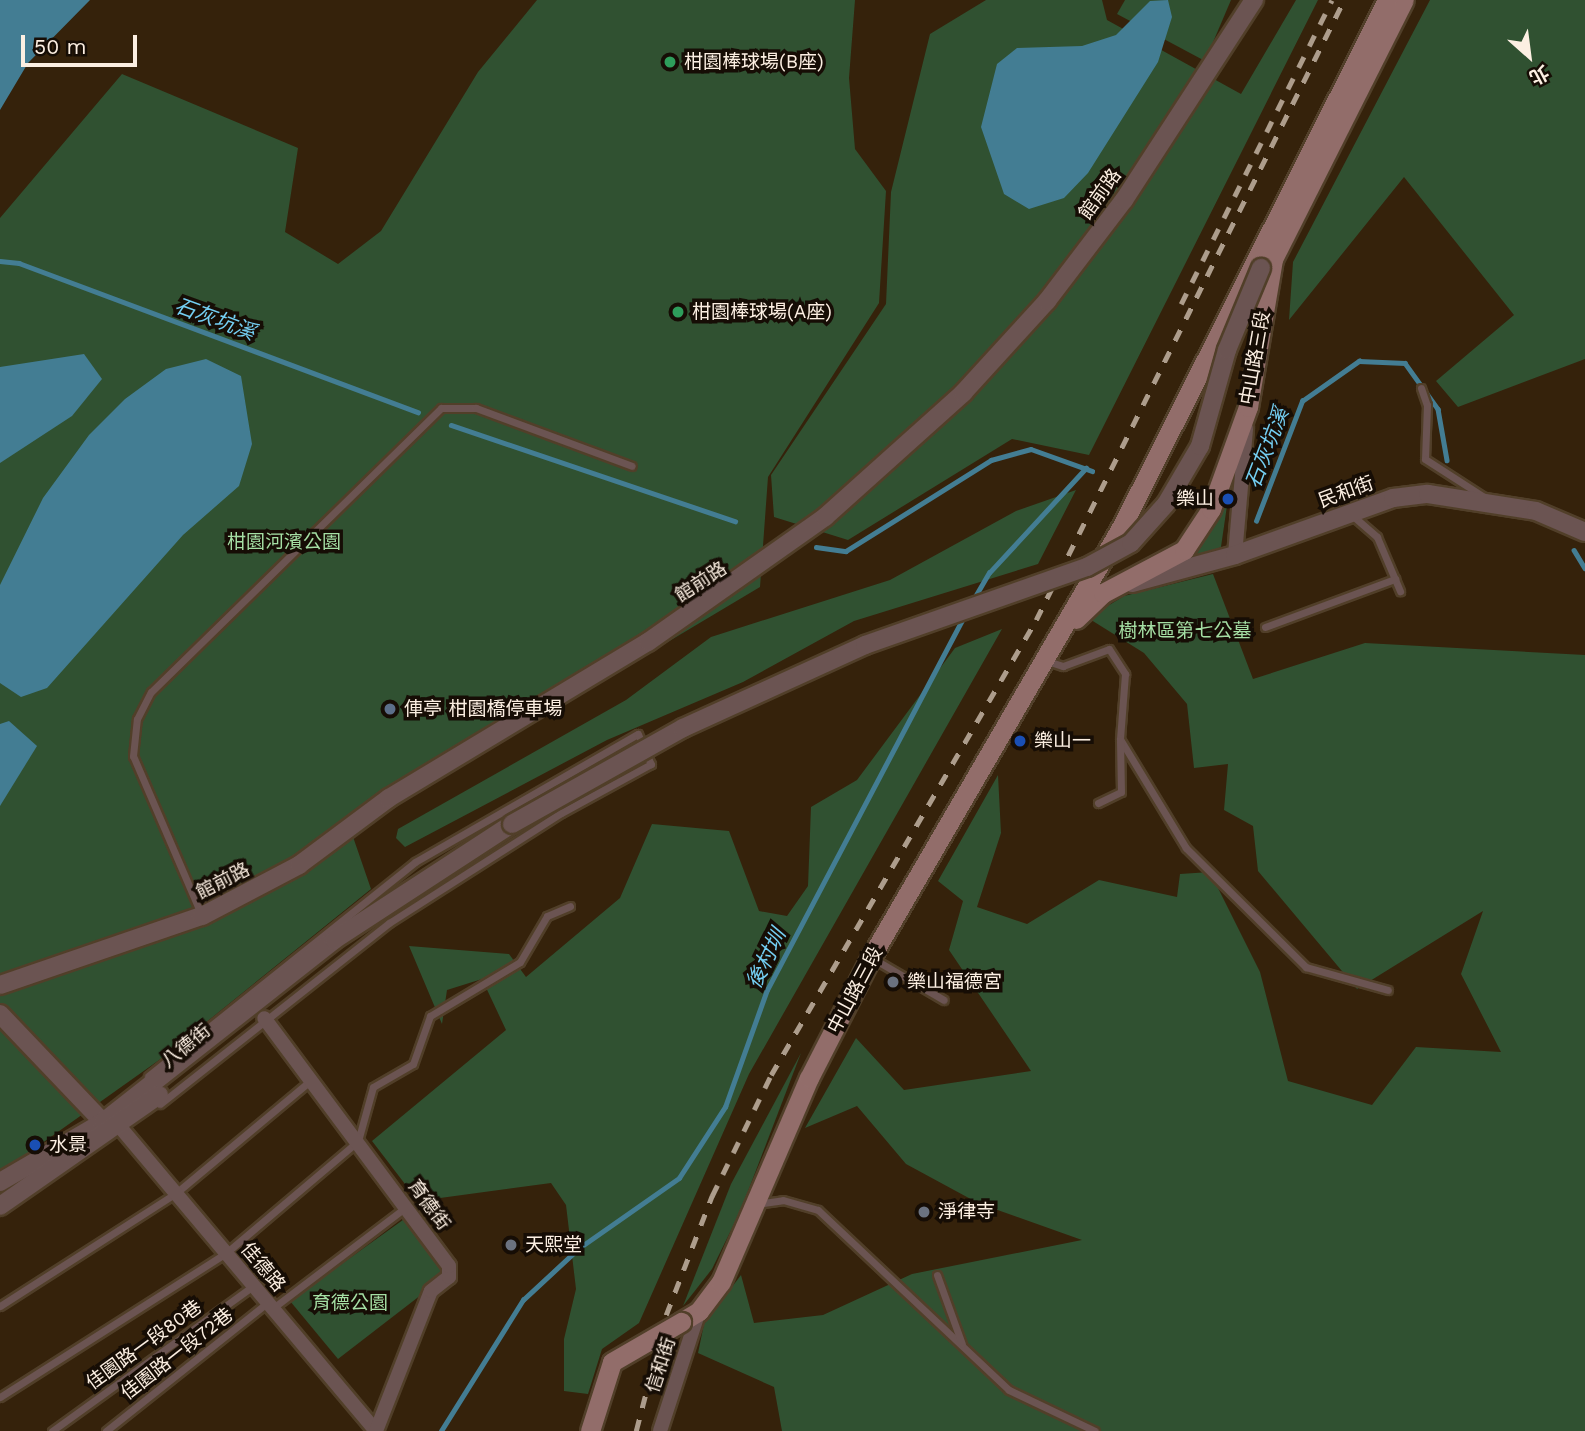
<!DOCTYPE html>
<meta charset="utf-8">
<style>
body{margin:0}
#map{position:relative;width:1585px;height:1431px;overflow:hidden;background:#35220b;font-family:"Work Sans","Noto Sans TC",sans-serif}
div>[style]{position:absolute}
[style*='--x']{left:calc(var(--x)*1px);top:calc(var(--y)*1px);width:calc(var(--w)*1px);rotate:calc(var(--a)*1deg)}
.green>*{inset:0;background:#305131}
.water>*{inset:0;background:#437d93}
.stream>*{height:4.5px;margin:-2.25px;padding:0 2.25px;transform-origin:2.25px;border-radius:2.25px;background:#437d93}
.roads{filter:drop-shadow(2px 0 #513f29) drop-shadow(-2px 0 #513f29) drop-shadow(0 2px #513f29) drop-shadow(0 -2px #513f29)}
.service>*{height:7px;margin:-3.5px;padding:0 3.5px;transform-origin:3.5px;border-radius:3.5px;background:#6b5452}
.minor>*{height:14px;margin:-7px;padding:0 7px;transform-origin:7px;border-radius:7px;background:#6b5452}
.tertiary>*{height:18px;margin:-9px;padding:0 9px;transform-origin:9px;border-radius:9px;background:#6b5452}
.secondary>*{height:19px;margin:-9.5px;padding:0 9.5px;transform-origin:9.5px;border-radius:9.5px;background:#926d6a}
.rail>*{height:4.5px;margin-top:-2.25px;transform-origin:0;background:repeating-linear-gradient(90deg,#ad9d8c 0 12px,transparent 0 24px)}
.bridges{filter:drop-shadow(2px 0 #513f29) drop-shadow(-2px 0 #513f29) drop-shadow(0 2px #513f29) drop-shadow(0 -2px #513f29)}
.tertiary-bridge>*{height:18px;margin:-9px;padding:0 9px;transform-origin:9px;border-radius:9px;background:#6b5452}
.secondary-bridge>*{height:19px;margin:-9.5px;padding:0 9.5px;transform-origin:9.5px;border-radius:9.5px;background:#926d6a}
.dots>*{width:19px;height:19px;translate:-50% -50%;box-sizing:border-box;border:4px solid #160d05;border-radius:50%}
span{translate:-50% -50%;white-space:nowrap;text-align:center;line-height:1.15;-webkit-text-stroke:7px #160d05;paint-order:stroke}
.poi-label{font-size:19px;color:#fcefe2}
.left{translate:0 -50%;text-align:left}
.right{translate:-100% -50%;text-align:right}
.street-label{font-size:19px;color:#fcefe2}
.park-label{font-size:19px;color:#a5dfa4}
.water-label{font-size:21px;color:#74cef2;font-style:italic}
.north{position:absolute;left:1494px;top:21px;width:70px;height:70px;-webkit-text-stroke:5px #160d05;paint-order:stroke;rotate:152deg;font-size:19px;font-weight:700;line-height:28px;text-align:center;color:#fcefe2}
.north::after{content:'';display:block;margin:auto;width:24px;height:32px;background:#fcefe2;clip-path:polygon(50% 0,100% 100%,50% 72%,0 100%)}
.scale{position:absolute;left:21px;top:35px;width:116px;height:32px;box-sizing:border-box;border:4px solid #fcefe2;border-top:0;padding-left:9px;font-size:21px;line-height:24px;white-space:nowrap;color:#fcefe2;-webkit-text-stroke:5px #160d05;paint-order:stroke}
</style>
<div id="map">
<div class="green">
<div style="clip-path:polygon(537px 0,855px 0,849px 78px,855px 149px,886px 191px,879px 303px,768px 477px,760px 587px,351px 831px,371px 889px,162px 1058px,0 1173px,0 218px,122px 74px,298px 148px,285px 232px,338px 264px,381px 231px,478px 72px)"></div>
<div style="clip-path:polygon(986px 0,1102px 0,1107px 20px,1241px 94px,1296px 0,1318px 0,1089px 455px,1012px 439px,848px 540px,774px 517px,771px 475px,886px 304px,891px 192px,930px 34px)"></div>
<div style="clip-path:polygon(1125px 0,1231px 0,1205px 61px,1117px 14px)"></div>
<div style="clip-path:polygon(1430px 0,1585px 0,1585px 359px,1458px 407px,1436px 381px,1514px 315px,1404px 177px,1289px 320px,1293px 262px)"></div>
<div style="clip-path:polygon(1232px 471px,1221px 547px,1184px 564px,1216px 522px)"></div>
<div style="clip-path:polygon(1076px 490px,1038px 564px,854px 621px,743px 682px,607px 740px,405px 847px,396px 838px,398px 829px,626px 700px,711px 637px,890px 580px,1016px 511px)"></div>
<div style="clip-path:polygon(1213px 574px,1253px 679px,1365px 643px,1585px 655px,1585px 1431px,782px 1431px,774px 1387px,698px 1353px,704px 1324px,741px 1275px,754px 1323px,823px 1315px,912px 1274px,1082px 1240px,978px 1203px,906px 1164px,857px 1106px,805px 1128px,856px 1038px,904px 1090px,1031px 1071px,949px 950px,963px 901px,938px 881px,998px 775px,1001px 833px,977px 907px,1027px 924px,1099px 880px,1177px 897px,1180px 874px,1210px 872px,1260px 972px,1288px 1081px,1372px 1105px,1416px 1047px,1501px 1052px,1461px 974px,1483px 911px,1357px 989px,1258px 871px,1253px 826px,1224px 810px,1228px 764px,1194px 768px,1187px 704px,1144px 653px,1088px 618px,1124px 596px)"></div>
<div style="clip-path:polygon(1002px 629px,749px 1074px,639px 1323px,602px 1349px,588px 1394px,564px 1391px,564px 1339px,576px 1289px,566px 1205px,551px 1183px,418px 1201px,372px 1141px,506px 1030px,482px 979px,447px 990px,442px 1024px,409px 946px,509px 954px,526px 977px,620px 898px,652px 824px,729px 831px,759px 911px,787px 916px,808px 886px,811px 807px,857px 780px,955px 648px)"></div>
<div style="clip-path:polygon(801px 1053px,740px 1212px,712px 1269px,683px 1306px,731px 1184px)"></div>
<div style="clip-path:polygon(407px 1217px,445px 1267px,443px 1278px,338px 1359px,290px 1301px)"></div>
</div>
<div class="water">
<div style="clip-path:polygon(0 0,90px 0,28px 63px,0 110px)"></div>
<div style="clip-path:polygon(1168px 0,1172px 17px,1158px 62px,1088px 173px,1064px 198px,1029px 209px,1004px 194px,981px 127px,997px 64px,1017px 48px,1082px 46px,1116px 35px,1150px 1px)"></div>
<div style="clip-path:polygon(84px 354px,102px 379px,72px 416px,0 463px,0 367px)"></div>
<div style="clip-path:polygon(206px 359px,241px 376px,252px 444px,239px 486px,183px 535px,47px 688px,21px 697px,0 683px,0 585px,43px 498px,89px 435px,125px 399px,166px 369px)"></div>
<div style="clip-path:polygon(9px 721px,37px 746px,0 806px,0 724px)"></div>
</div>
<div class="stream">
<div style="--x:0;--y:261;--w:19;--a:6"></div>
<div style="--x:19;--y:263;--w:426;--a:20.5"></div>
<div style="--x:451;--y:425;--w:300;--a:18.7"></div>
<div style="--x:1256;--y:521;--w:129;--a:-69"></div>
<div style="--x:1302;--y:401;--w:70;--a:-35.1"></div>
<div style="--x:1359;--y:361;--w:46;--a:2.5"></div>
<div style="--x:1405;--y:363;--w:57;--a:54.3"></div>
<div style="--x:1438;--y:409;--w:52;--a:80"></div>
<div style="--x:816;--y:547;--w:30;--a:8"></div>
<div style="--x:846;--y:551;--w:171;--a:-32.1"></div>
<div style="--x:991;--y:460;--w:41;--a:-15.4"></div>
<div style="--x:1031;--y:449;--w:65;--a:19.8"></div>
<div style="--x:1574;--y:550;--w:21;--a:59"></div>
<div style="--x:972;--y:602;--w:34;--a:-60"></div>
<div style="--x:989;--y:573;--w:143;--a:-47.3"></div>
<div style="--x:441;--y:1431;--w:155;--a:-58"></div>
<div style="--x:523;--y:1300;--w:76;--a:-42.9"></div>
<div style="--x:579;--y:1248;--w:122;--a:-35"></div>
<div style="--x:679;--y:1178;--w:85;--a:-57.1"></div>
<div style="--x:725;--y:1107;--w:124;--a:-70.3"></div>
<div style="--x:767;--y:990;--w:423;--a:-62.2"></div>
</div>
<div class="roads">
<div class="service">
<div style="--x:1421;--y:388;--w:18;--a:71"></div>
<div style="--x:1427;--y:405;--w:54;--a:92.1"></div>
<div style="--x:1425;--y:459;--w:70;--a:32.8"></div>
<div style="--x:1353;--y:516;--w:32;--a:41"></div>
<div style="--x:1377;--y:537;--w:59;--a:66.9"></div>
<div style="--x:1265;--y:627;--w:139;--a:-20.3"></div>
<div style="--x:1044;--y:660;--w:20;--a:18"></div>
<div style="--x:1063;--y:666;--w:49;--a:-20.3"></div>
<div style="--x:1109;--y:649;--w:30;--a:57"></div>
<div style="--x:1125;--y:674;--w:65;--a:94.4"></div>
<div style="--x:1120;--y:739;--w:127;--a:58.8"></div>
<div style="--x:1186;--y:848;--w:169;--a:44.8"></div>
<div style="--x:1306;--y:967;--w:85;--a:15.7"></div>
<div style="--x:1098;--y:803;--w:25;--a:-26"></div>
<div style="--x:1121;--y:792;--w:52;--a:-91.1"></div>
<div style="--x:202;--y:916;--w:174;--a:-113.3"></div>
<div style="--x:133;--y:756;--w:37;--a:-84"></div>
<div style="--x:137;--y:719;--w:30;--a:-63"></div>
<div style="--x:151;--y:692;--w:406;--a:-44.4"></div>
<div style="--x:441;--y:408;--w:35;--a:0"></div>
<div style="--x:476;--y:408;--w:166;--a:20.4"></div>
<div style="--x:872;--y:958;--w:83;--a:30.3"></div>
<div style="--x:148;--y:1076;--w:342;--a:-38.7"></div>
<div style="--x:415;--y:862;--w:257;--a:-29.9"></div>
<div style="--x:638;--y:734;--w:33;--a:67"></div>
<div style="--x:651;--y:764;--w:102;--a:151.4"></div>
<div style="--x:561;--y:813;--w:204;--a:147.4"></div>
<div style="--x:389;--y:923;--w:292;--a:141.7"></div>
<div style="--x:756;--y:1204;--w:27;--a:-8"></div>
<div style="--x:783;--y:1200;--w:36;--a:16"></div>
<div style="--x:818;--y:1210;--w:262;--a:43.3"></div>
<div style="--x:1009;--y:1390;--w:95;--a:25.5"></div>
<div style="--x:937;--y:1275;--w:73;--a:70.1"></div>
<div style="--x:0;--y:1306;--w:209;--a:-32.7"></div>
<div style="--x:176;--y:1193;--w:175;--a:-39.9"></div>
<div style="--x:273;--y:1308;--w:167;--a:-37.2"></div>
<div style="--x:0;--y:1397;--w:268;--a:-32.5"></div>
<div style="--x:226;--y:1253;--w:173;--a:-40.3"></div>
<div style="--x:358;--y:1141;--w:56;--a:-74.5"></div>
<div style="--x:373;--y:1087;--w:46;--a:-29.9"></div>
<div style="--x:413;--y:1064;--w:51;--a:-70.5"></div>
<div style="--x:430;--y:1016;--w:105;--a:-31"></div>
<div style="--x:520;--y:962;--w:53;--a:-59.6"></div>
<div style="--x:547;--y:916;--w:25;--a:-23"></div>
<div style="--x:52;--y:1431;--w:248;--a:-35.8"></div>
<div style="--x:106;--y:1431;--w:206;--a:-38.5"></div>
</div>
<div class="minor">
<div style="--x:1235;--y:555;--w:127;--a:-85"></div>
<div style="--x:120;--y:1127;--w:397;--a:49.9"></div>
<div style="--x:376;--y:1431;--w:150;--a:-68.6"></div>
<div style="--x:431;--y:1291;--w:23;--a:-38"></div>
<div style="--x:449;--y:1277;--w:11;--a:-90"></div>
<div style="--x:449;--y:1266;--w:309;--a:-126.7"></div>
<div style="--x:660;--y:1431;--w:126;--a:-72"></div>
</div>
<div class="tertiary">
<div style="--x:1132;--y:583;--w:107;--a:-15.2"></div>
<div style="--x:1235;--y:555;--w:168;--a:-19.8"></div>
<div style="--x:1393;--y:498;--w:35;--a:-7"></div>
<div style="--x:1428;--y:494;--w:109;--a:8.9"></div>
<div style="--x:1536;--y:511;--w:53;--a:23.2"></div>
<div style="--x:0;--y:985;--w:213;--a:-18.9"></div>
<div style="--x:202;--y:916;--w:110;--a:-27.7"></div>
<div style="--x:299;--y:865;--w:112;--a:-36.7"></div>
<div style="--x:389;--y:798;--w:302;--a:-31.1"></div>
<div style="--x:648;--y:642;--w:217;--a:-35.2"></div>
<div style="--x:825;--y:517;--w:186;--a:-41.9"></div>
<div style="--x:963;--y:393;--w:125;--a:-47.6"></div>
<div style="--x:1047;--y:301;--w:127;--a:-52.7"></div>
<div style="--x:1124;--y:200;--w:239;--a:-57"></div>
<div style="--x:0;--y:1014;--w:149;--a:46.4"></div>
<div style="--x:103;--y:1122;--w:11;--a:10"></div>
<div style="--x:0;--y:1182;--w:119;--a:-30.2"></div>
<div style="--x:103;--y:1122;--w:294;--a:-38.2"></div>
<div style="--x:334;--y:940;--w:212;--a:-33.1"></div>
<div style="--x:0;--y:1206;--w:194;--a:-34.9"></div>
</div>
<div class="secondary">
<div style="--x:1076;--y:619;--w:37;--a:-44"></div>
<div style="--x:1103;--y:593;--w:92;--a:-28"></div>
<div style="--x:1184;--y:550;--w:49;--a:-56.6"></div>
<div style="--x:1211;--y:509;--w:109;--a:-70.1"></div>
<div style="--x:1248;--y:407;--w:150;--a:-80.4"></div>
<div style="--x:1273;--y:259;--w:290;--a:-63.2"></div>
<div style="--x:681;--y:1322;--w:21;--a:-31"></div>
<div style="--x:699;--y:1311;--w:36;--a:-53"></div>
<div style="--x:721;--y:1282;--w:222;--a:-66.7"></div>
<div style="--x:809;--y:1078;--w:136;--a:-62.9"></div>
<div style="--x:871;--y:957;--w:497;--a:-59.8"></div>
<div style="--x:1121;--y:528;--w:591;--a:-63.26"></div>
</div>
</div>
<div class="rail">
<div style="--x:1181;--y:304;--w:339;--a:-63.6"></div>
<div style="--x:636;--y:1431;--w:120;--a:-75.5"></div>
<div style="--x:666;--y:1315;--w:128;--a:-68.9"></div>
<div style="--x:712;--y:1196;--w:135;--a:-64"></div>
<div style="--x:771;--y:1075;--w:527;--a:-59.78"></div>
<div style="--x:1036;--y:620;--w:692;--a:-63.58"></div>
</div>
<div class="bridges">
<div class="tertiary-bridge">
<div style="--x:512;--y:824;--w:196;--a:-29.3"></div>
<div style="--x:683;--y:728;--w:200;--a:-24.5"></div>
<div style="--x:865;--y:645;--w:235;--a:-19.4"></div>
<div style="--x:1087;--y:567;--w:50;--a:-28.6"></div>
<div style="--x:1131;--y:543;--w:52;--a:-48.1"></div>
<div style="--x:1166;--y:504;--w:67;--a:-59.6"></div>
<div style="--x:1200;--y:446;--w:100;--a:-74.3"></div>
<div style="--x:1227;--y:350;--w:89;--a:-67.5"></div>
</div>
<div class="secondary-bridge">
<div style="--x:590;--y:1431;--w:72;--a:-72.3"></div>
<div style="--x:612;--y:1362;--w:80;--a:-30.1"></div>
</div>
</div>
<div class="dots">
<div style="left:670px;top:62px;background:#2e9e5b"></div>
<div style="left:678px;top:312px;background:#2e9e5b"></div>
<div style="left:1228px;top:499px;background:#1a4fb4"></div>
<div style="left:390px;top:709px;background:#5c6f8a"></div>
<div style="left:1020px;top:741px;background:#1a4fb4"></div>
<div style="left:893px;top:982px;background:#6b7280"></div>
<div style="left:35px;top:1145px;background:#1a4fb4"></div>
<div style="left:924px;top:1212px;background:#6b7280"></div>
<div style="left:511px;top:1245px;background:#6b7280"></div>
</div>
<div class="poi-label">
<span class="left" style="left:684px;top:62px">柑園棒球場(B座)</span>
<span class="left" style="left:692px;top:312px">柑園棒球場(A座)</span>
<span class="right" style="left:1214px;top:499px">樂山</span>
<span class="left" style="left:404px;top:709px">俥亭 柑園橋停車場</span>
<span class="left" style="left:1034px;top:741px">樂山一</span>
<span class="left" style="left:907px;top:982px">樂山福德宮</span>
<span class="left" style="left:49px;top:1145px">水景</span>
<span class="left" style="left:938px;top:1212px">淨律寺</span>
<span class="left" style="left:525px;top:1245px">天熙堂</span>
</div>
<div class="street-label">
<span style="left:1100px;top:194px;rotate:-54deg">館前路</span>
<span style="left:1255px;top:358px;rotate:-80deg">中山路三段</span>
<span style="left:1346px;top:492px;rotate:-20deg">民和街</span>
<span style="left:701px;top:582px;rotate:-33deg">館前路</span>
<span style="left:223px;top:881px;rotate:-27deg">館前路</span>
<span style="left:855px;top:990px;rotate:-62deg">中山路三段</span>
<span style="left:186px;top:1046px;rotate:-39deg">八德街</span>
<span style="left:429px;top:1205px;rotate:54deg">育德街</span>
<span style="left:263px;top:1267px;rotate:50deg">佳德路</span>
<span style="left:144px;top:1345px;rotate:-36deg">佳園路一段80巷</span>
<span style="left:177px;top:1354px;rotate:-38deg">佳園路一段72巷</span>
<span style="left:661px;top:1365px;rotate:-72deg">信和街</span>
</div>
<div class="park-label">
<span style="left:284px;top:542px">柑園河濱公園</span>
<span style="left:1185px;top:631px">樹林區第七公墓</span>
<span style="left:350px;top:1303px">育德公園</span>
</div>
<div class="water-label">
<span style="left:215px;top:319px;rotate:20deg">石灰坑溪</span>
<span style="left:1267px;top:448px;rotate:-69deg">石灰坑溪</span>
<span style="left:766px;top:959px;rotate:-64deg">後村圳</span>
</div>
<div class="north">北</div>
<div class="scale">50 m</div>
</div>
